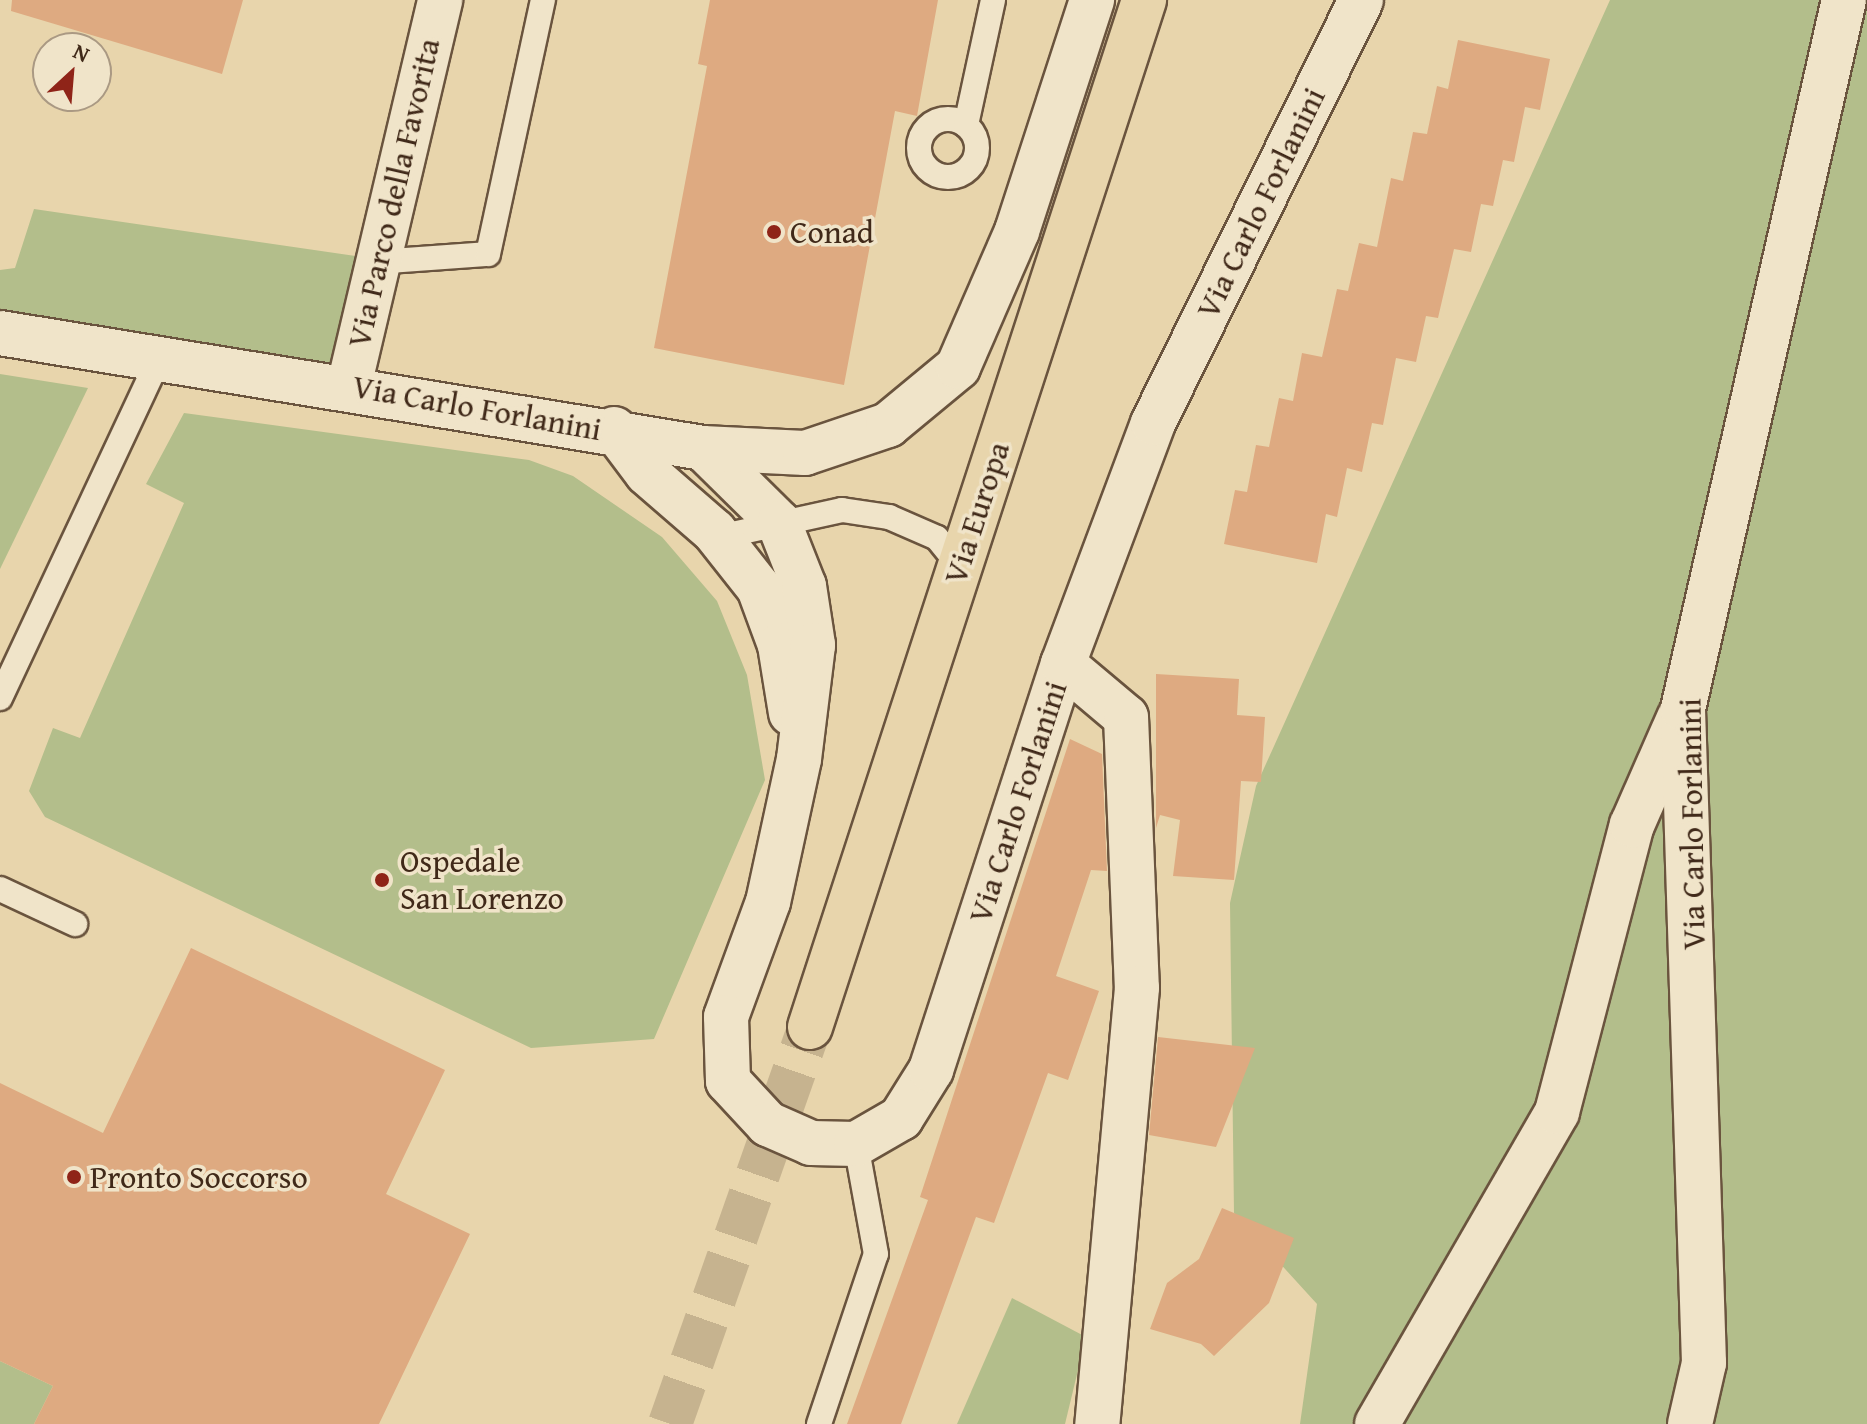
<!DOCTYPE html>
<style>
body{margin:0}
#map{position:relative;width:1867px;height:1424px;overflow:hidden;background:#e8d5ac;font-family:"Gentium Book Plus",serif}
div>[style]{position:absolute}
[style*='--x']{left:calc(var(--x)*1px);top:calc(var(--y)*1px);width:calc(var(--w)*1px);rotate:calc(var(--a)*1deg)}
.green>*{inset:0;background:#b3be8b}
.building>*{inset:0;background:#deaa81}
.primary-tunnel>*{height:44px;margin-top:-22px;transform-origin:0;background:repeating-linear-gradient(90deg,#c6b38f 0 44px,transparent 0 66px)}
.roads{filter:drop-shadow(2px 0 #6a543e) drop-shadow(-2px 0 #6a543e) drop-shadow(0 2px #6a543e) drop-shadow(0 -2px #6a543e)}
.lane>*{height:24px;margin:-12px;padding:0 12px;transform-origin:12px;border-radius:12px;background:#f0e4c9}
.lane>.ring{margin:-12px;padding:0;box-sizing:content-box;background:none;border:24px solid #f0e4c9;border-radius:50%}
.street>*{height:44px;margin:-22px;padding:0 22px;transform-origin:22px;border-radius:22px;background:#f0e4c9}
.secondary>*{height:44px;margin:-22px;padding:0 22px;transform-origin:22px;border-radius:22px;background:#f0e4c9}
.primary>*{height:44px;margin:-22px;padding:0 22px;transform-origin:22px;border-radius:22px;background:#e8d5ac}
.dots>*{width:22px;height:22px;translate:-50% -50%;box-sizing:border-box;border:4px solid #f0e4c9;border-radius:50%}
span{translate:-50% -50%;white-space:nowrap;text-align:center;line-height:1.15;-webkit-text-stroke:7px #f0e4c9;paint-order:stroke}
.street-label{font-size:32px;color:#402919}
.poi-label{font-size:32px;color:#402919}
.left{translate:0 -50%;text-align:left}
.north{position:absolute;left:32px;top:32px;width:80px;height:80px;box-sizing:border-box;background:#f0e4c9;border:2px solid #aa9983;border-radius:50%;rotate:26deg;font-size:22px;font-weight:700;line-height:32px;text-align:center;color:#402919}
.north::after{content:'';display:block;margin:auto;width:28px;height:36px;background:#8f2418;clip-path:polygon(50% 0,100% 100%,50% 72%,0 100%)}
</style>
<div id="map">
<div class="green">
<div style="clip-path:polygon(1610px 0,1867px 0,1867px 1424px,1300px 1424px,1317px 1304px,1234px 1213px,1230px 903px,1256px 786px)"></div>
<div style="clip-path:polygon(34px 209px,376px 259px,347px 375px,0 320px,0 270px,15px 268px)"></div>
<div style="clip-path:polygon(0 374px,88px 388px,0 569px)"></div>
<div style="clip-path:polygon(184px 413px,529px 460px,573px 476px,662px 537px,717px 601px,747px 675px,765px 780px,654px 1039px,531px 1048px,45px 817px,29px 791px,53px 728px,80px 738px,184px 503px,146px 484px)"></div>
<div style="clip-path:polygon(1012px 1298px,1086px 1337px,1065px 1424px,957px 1424px)"></div>
<div style="clip-path:polygon(0 1361px,53px 1386px,34px 1424px,0 1424px)"></div>
</div>
<div class="building">
<div style="clip-path:polygon(12px 0,243px 0,222px 74px,11px 11px)"></div>
<div style="clip-path:polygon(710px 0,938px 0,917px 116px,895px 111px,844px 385px,654px 348px,707px 66px,698px 64px)"></div>
<div style="clip-path:polygon(1458px 40px,1550px 59px,1540px 110px,1525px 107px,1514px 162px,1503px 160px,1493px 206px,1481px 204px,1471px 252px,1454px 249px,1438px 318px,1426px 316px,1416px 362px,1396px 358px,1383px 425px,1372px 423px,1362px 472px,1347px 468px,1337px 517px,1326px 514px,1317px 563px,1224px 544px,1235px 490px,1247px 492px,1256px 445px,1269px 447px,1279px 398px,1293px 401px,1302px 353px,1322px 357px,1337px 289px,1348px 291px,1359px 243px,1377px 247px,1391px 178px,1403px 181px,1413px 132px,1427px 134px,1437px 86px,1448px 89px)"></div>
<div style="clip-path:polygon(1156px 674px,1239px 679px,1237px 715px,1265px 717px,1261px 782px,1241px 781px,1234px 880px,1173px 876px,1180px 820px,1160px 815px,1156px 828px)"></div>
<div style="clip-path:polygon(1070px 739px,1102px 754px,1107px 871px,1091px 870px,1056px 976px,1099px 991px,1068px 1080px,1048px 1073px,994px 1223px,976px 1217px,901px 1424px,847px 1424px,928px 1200px,920px 1197px)"></div>
<div style="clip-path:polygon(191px 948px,445px 1070px,386px 1194px,470px 1234px,379px 1424px,34px 1424px,53px 1386px,0 1361px,0 1083px,103px 1133px)"></div>
<div style="clip-path:polygon(1158px 1037px,1255px 1048px,1216px 1147px,1149px 1135px)"></div>
<div style="clip-path:polygon(1222px 1208px,1294px 1238px,1269px 1303px,1214px 1356px,1201px 1344px,1150px 1329px,1167px 1283px,1199px 1259px)"></div>
</div>
<div class="primary-tunnel">
<div style="--x:670;--y:1424;--w:421;--a:-70.6"></div>
</div>
<div class="roads">
<div class="lane">
<div class="ring" style="left:919px;top:119px;width:34px;height:34px"></div>
<div style="--x:966;--y:125;--w:128;--a:-77.8"></div>
<div style="--x:376;--y:262;--w:112;--a:-4.1"></div>
<div style="--x:488;--y:254;--w:260;--a:-77.8"></div>
<div style="--x:719;--y:537;--w:126;--a:-12.4"></div>
<div style="--x:842;--y:510;--w:48;--a:8.5"></div>
<div style="--x:889;--y:517;--w:52;--a:23.6"></div>
<div style="--x:937;--y:538;--w:36;--a:51"></div>
<div style="--x:0;--y:698;--w:378;--a:-64.9"></div>
<div style="--x:0;--y:889;--w:83;--a:25"></div>
<div style="--x:819;--y:1424;--w:179;--a:-71.5"></div>
<div style="--x:876;--y:1254;--w:112;--a:-100.3"></div>
</div>
<div class="street">
<div style="--x:349;--y:386;--w:397;--a:-76.7"></div>
<div style="--x:614;--y:429;--w:55;--a:53.1"></div>
<div style="--x:647;--y:473;--w:89;--a:40.9"></div>
<div style="--x:714;--y:531;--w:73;--a:51.7"></div>
<div style="--x:759;--y:588;--w:61;--a:69.8"></div>
<div style="--x:780;--y:645;--w:69;--a:80.8"></div>
<div style="--x:703;--y:448;--w:107;--a:44.6"></div>
<div style="--x:779;--y:523;--w:68;--a:68.4"></div>
<div style="--x:804;--y:586;--w:60;--a:81.3"></div>
<div style="--x:813;--y:645;--w:115;--a:97"></div>
<div style="--x:799;--y:759;--w:146;--a:102.2"></div>
<div style="--x:768;--y:902;--w:122;--a:110.1"></div>
<div style="--x:726;--y:1017;--w:64;--a:88.2"></div>
<div style="--x:728;--y:1081;--w:59;--a:47.1"></div>
<div style="--x:768;--y:1124;--w:47;--a:23.8"></div>
<div style="--x:811;--y:1143;--w:45;--a:1.3"></div>
<div style="--x:856;--y:1144;--w:52;--a:-30"></div>
<div style="--x:901;--y:1118;--w:57;--a:-58"></div>
<div style="--x:931;--y:1070;--w:427;--a:-72"></div>
<div style="--x:1063;--y:664;--w:257;--a:-69.5"></div>
<div style="--x:1153;--y:423;--w:471;--a:-63.8"></div>
<div style="--x:1063;--y:664;--w:82;--a:40.1"></div>
<div style="--x:1126;--y:717;--w:271;--a:87.7"></div>
<div style="--x:1137;--y:988;--w:438;--a:95.2"></div>
<div style="--x:1377;--y:1424;--w:360;--a:-60"></div>
<div style="--x:1557;--y:1112;--w:297;--a:-75.4"></div>
<div style="--x:1632;--y:825;--w:117;--a:-66.3"></div>
<div style="--x:1690;--y:1424;--w:63;--a:-77.1"></div>
<div style="--x:1704;--y:1363;--w:654;--a:-91.84"></div>
<div style="--x:1683;--y:709;--w:727;--a:-77.21"></div>
</div>
<div class="secondary">
<div style="--x:0;--y:333;--w:712;--a:9.29"></div>
<div style="--x:703;--y:448;--w:102;--a:2.8"></div>
<div style="--x:805;--y:453;--w:88;--a:-18.6"></div>
<div style="--x:888;--y:425;--w:91;--a:-39.6"></div>
<div style="--x:958;--y:367;--w:148;--a:-66.5"></div>
<div style="--x:1017;--y:231;--w:243;--a:-72"></div>
</div>
<div class="primary">
<div style="--x:810;--y:1027;--w:1080;--a:-71.98"></div>
</div>
</div>
<div class="dots">
<div style="left:774px;top:232px;background:#8f2418"></div>
<div style="left:382px;top:880px;background:#8f2418"></div>
<div style="left:74px;top:1177px;background:#8f2418"></div>
</div>
<div class="street-label">
<span style="left:394px;top:193px;rotate:-77deg">Via Parco della Favorita</span>
<span style="left:1261px;top:203px;rotate:-64deg">Via Carlo Forlanini</span>
<span style="left:477px;top:408px;rotate:10deg">Via Carlo Forlanini</span>
<span style="left:977px;top:513px;rotate:-72deg">Via Europa</span>
<span style="left:1018px;top:802px;rotate:-72deg">Via Carlo Forlanini</span>
<span style="left:1692px;top:824px;rotate:-91deg">Via Carlo Forlanini</span>
</div>
<div class="poi-label">
<span class="left" style="left:790px;top:232px">Conad</span>
<span class="left" style="left:400px;top:880px">Ospedale<br>San Lorenzo</span>
<span class="left" style="left:90px;top:1177px">Pronto Soccorso</span>
</div>
<div class="north">N</div>
</div>
